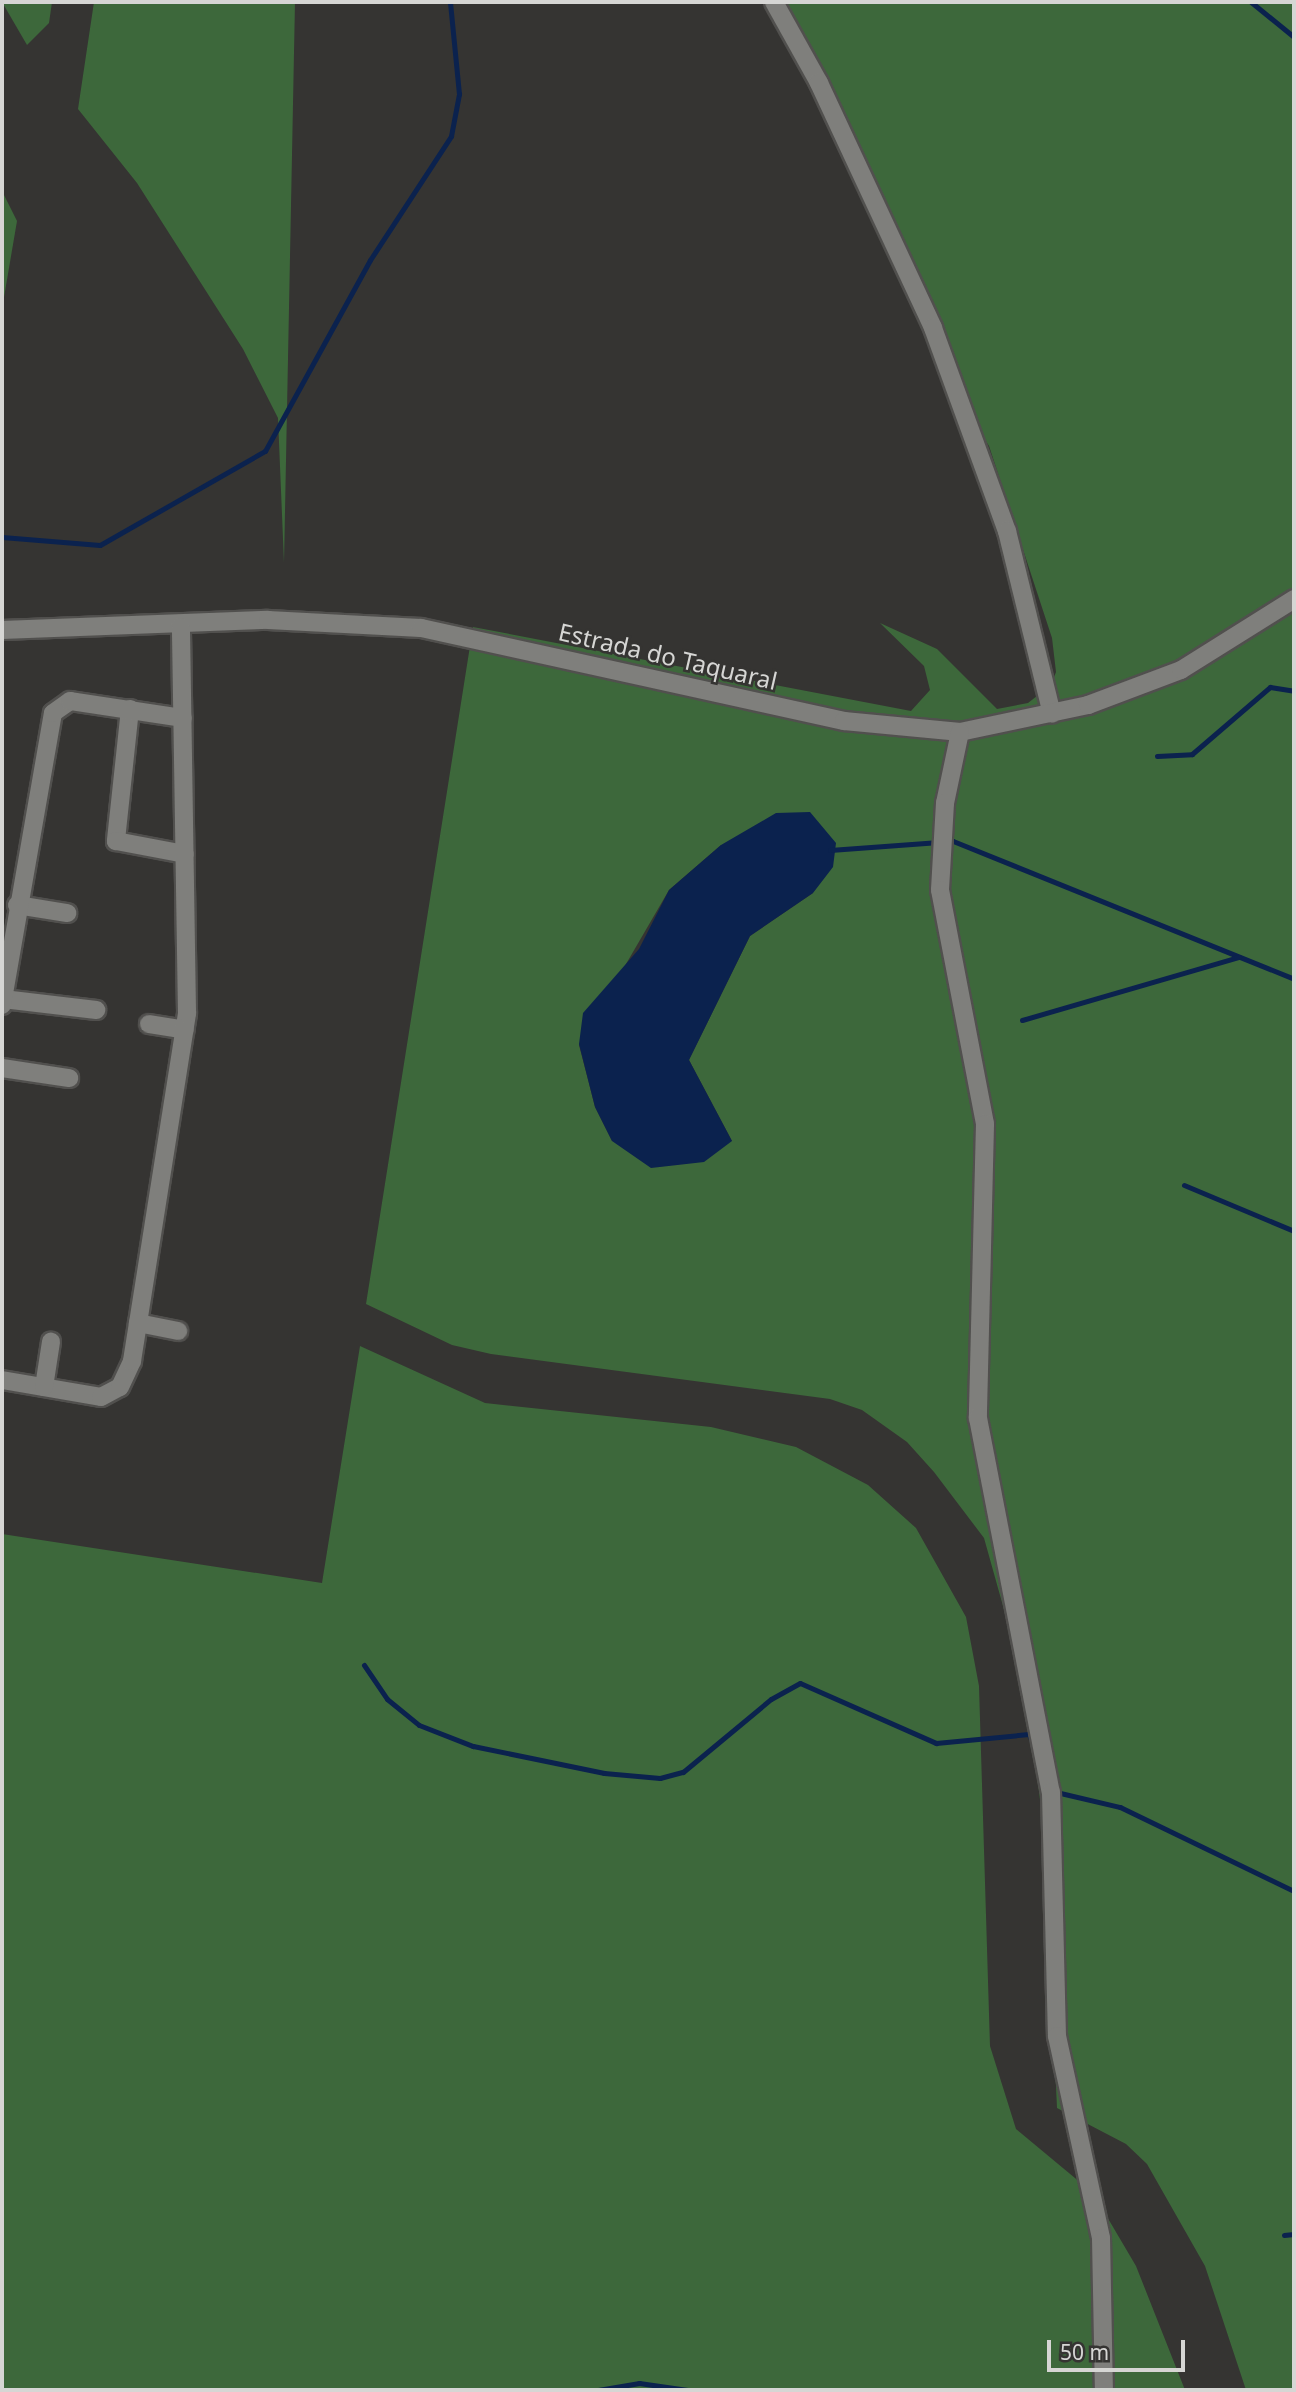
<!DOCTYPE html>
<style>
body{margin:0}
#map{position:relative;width:1296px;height:2392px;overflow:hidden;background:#353432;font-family:"Noto Sans",sans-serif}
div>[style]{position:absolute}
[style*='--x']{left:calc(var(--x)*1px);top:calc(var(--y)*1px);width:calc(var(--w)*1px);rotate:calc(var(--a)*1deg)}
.green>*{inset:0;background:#3d683b}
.water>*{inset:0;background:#0b224e}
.stream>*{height:5px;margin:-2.5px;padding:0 2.5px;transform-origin:2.5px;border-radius:2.5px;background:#0b224e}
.roads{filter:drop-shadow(2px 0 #51504e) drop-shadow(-2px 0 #51504e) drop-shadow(0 2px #51504e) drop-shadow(0 -2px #51504e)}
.minor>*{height:18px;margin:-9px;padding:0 9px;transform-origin:9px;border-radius:9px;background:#7f7f7c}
span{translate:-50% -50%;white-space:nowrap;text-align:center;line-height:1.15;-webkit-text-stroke:5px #353432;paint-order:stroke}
.street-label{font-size:24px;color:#d6d6d4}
.frame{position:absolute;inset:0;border:4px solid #d6d6d4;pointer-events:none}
.scale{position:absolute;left:1047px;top:2340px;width:138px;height:32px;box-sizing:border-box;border:4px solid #d6d6d4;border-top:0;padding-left:9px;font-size:21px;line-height:24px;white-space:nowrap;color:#d6d6d4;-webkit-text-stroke:5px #353432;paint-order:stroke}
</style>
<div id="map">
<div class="green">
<div style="clip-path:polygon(2px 2px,52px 2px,49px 23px,27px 45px)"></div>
<div style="clip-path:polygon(94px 2px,295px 2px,284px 563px,278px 418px,243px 349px,137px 183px,78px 109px)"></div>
<div style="clip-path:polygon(evenodd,762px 2px,1294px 2px,1294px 2390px,1246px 2390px,1205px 2266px,1147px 2164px,1126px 2144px,1057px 2108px,1044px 1833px,1027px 1692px,984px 1538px,934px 1472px,907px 1442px,862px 1410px,830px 1399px,491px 1354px,452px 1345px,366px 1304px,473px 627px,911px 711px,930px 690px,924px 666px,880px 623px,937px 649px,997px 709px,1028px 703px,1051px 685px,1056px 672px,1052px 638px,989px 446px,943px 376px,953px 375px,797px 42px,762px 2px,721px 845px,813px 893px,750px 936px,689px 1060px,732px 1141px,612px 1141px,595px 1107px,579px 1045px,669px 890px,721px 845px)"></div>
<div style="clip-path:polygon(2px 191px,17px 221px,2px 309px)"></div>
<div style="clip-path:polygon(360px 1346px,485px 1403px,711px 1427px,796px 1447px,868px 1485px,916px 1528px,966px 1617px,979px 1686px,990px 2046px,1016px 2129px,1093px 2193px,1136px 2266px,1185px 2390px,2px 2390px,2px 1534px,322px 1583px)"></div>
</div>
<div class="water">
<div style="clip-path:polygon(810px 812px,836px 843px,833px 867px,813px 893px,750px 936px,689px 1060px,732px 1141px,704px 1162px,651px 1168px,612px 1141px,595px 1107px,579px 1044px,583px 1013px,639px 949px,669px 890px,721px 845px,776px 813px)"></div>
</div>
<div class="stream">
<div style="--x:1251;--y:2;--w:55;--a:39.1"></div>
<div style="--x:2;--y:537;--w:98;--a:4.7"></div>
<div style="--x:100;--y:545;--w:190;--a:-29.7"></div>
<div style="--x:265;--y:451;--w:218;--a:-61.2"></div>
<div style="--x:370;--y:260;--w:148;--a:-56.8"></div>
<div style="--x:451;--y:136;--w:43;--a:-79.2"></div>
<div style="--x:459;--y:94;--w:92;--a:-95.6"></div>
<div style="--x:1157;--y:756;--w:35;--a:-3"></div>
<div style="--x:1192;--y:754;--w:103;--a:-40.7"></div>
<div style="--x:1270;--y:687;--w:24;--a:9"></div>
<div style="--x:830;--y:850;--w:123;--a:-4.2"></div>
<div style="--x:953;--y:841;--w:368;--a:22"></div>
<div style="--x:1022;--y:1020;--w:226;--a:-16.2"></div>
<div style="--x:1184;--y:1185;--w:119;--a:22.7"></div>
<div style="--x:364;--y:1665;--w:41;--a:55.9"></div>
<div style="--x:387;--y:1699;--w:41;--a:39.1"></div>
<div style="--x:419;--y:1725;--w:58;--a:21.3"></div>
<div style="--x:473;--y:1746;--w:134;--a:11.6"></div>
<div style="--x:604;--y:1773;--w:56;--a:5.1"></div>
<div style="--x:660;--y:1778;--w:24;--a:-15"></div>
<div style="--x:683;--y:1772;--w:114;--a:-39.7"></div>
<div style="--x:771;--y:1699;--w:33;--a:-29"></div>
<div style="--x:800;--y:1683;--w:149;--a:23.8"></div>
<div style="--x:936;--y:1743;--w:93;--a:-5.5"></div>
<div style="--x:1029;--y:1734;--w:14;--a:69"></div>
<div style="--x:1056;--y:1792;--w:66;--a:13.2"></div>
<div style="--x:1120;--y:1807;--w:193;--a:25.8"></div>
<div style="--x:1284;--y:2235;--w:10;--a:-6"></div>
<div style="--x:598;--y:2390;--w:42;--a:-9.7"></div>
<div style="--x:639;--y:2383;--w:49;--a:8.3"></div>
</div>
<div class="roads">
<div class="minor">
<div style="--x:774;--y:2;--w:93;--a:60.9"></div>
<div style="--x:819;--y:83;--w:270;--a:65"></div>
<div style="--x:933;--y:328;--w:216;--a:70"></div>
<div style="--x:1007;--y:531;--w:188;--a:76.2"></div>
<div style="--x:2;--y:630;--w:266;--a:-2.2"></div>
<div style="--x:268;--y:620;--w:153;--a:3"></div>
<div style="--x:421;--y:628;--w:433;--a:12.4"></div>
<div style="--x:844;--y:721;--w:117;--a:5.4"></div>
<div style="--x:960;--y:732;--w:131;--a:-11.9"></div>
<div style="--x:1088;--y:705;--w:99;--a:-20.6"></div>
<div style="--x:1181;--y:670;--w:133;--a:-32.1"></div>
<div style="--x:130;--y:709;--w:133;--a:96.1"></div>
<div style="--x:116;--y:841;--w:70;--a:10.7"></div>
<div style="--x:960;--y:732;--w:73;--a:101.9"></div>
<div style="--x:945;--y:803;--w:87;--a:93.3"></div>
<div style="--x:940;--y:890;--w:238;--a:79.1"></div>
<div style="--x:985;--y:1124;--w:294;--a:91.4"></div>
<div style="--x:978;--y:1418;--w:381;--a:79"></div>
<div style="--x:1051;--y:1792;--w:244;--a:88.6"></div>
<div style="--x:1057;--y:2036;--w:207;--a:77.7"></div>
<div style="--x:1101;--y:2238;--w:152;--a:88.9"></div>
<div style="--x:17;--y:905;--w:51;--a:9.1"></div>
<div style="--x:3;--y:999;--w:94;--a:6.7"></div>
<div style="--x:2;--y:1005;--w:296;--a:-80.1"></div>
<div style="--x:53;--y:713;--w:21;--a:-35"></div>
<div style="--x:70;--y:701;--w:114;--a:8.6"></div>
<div style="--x:149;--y:1024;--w:36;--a:9"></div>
<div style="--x:2;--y:1068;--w:68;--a:8.5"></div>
<div style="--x:138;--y:1323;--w:41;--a:11.3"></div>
<div style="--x:2;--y:1380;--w:100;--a:9.7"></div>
<div style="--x:101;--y:1397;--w:21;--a:-28"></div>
<div style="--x:120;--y:1387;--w:29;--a:-65"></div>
<div style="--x:132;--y:1361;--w:352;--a:-81"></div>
<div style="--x:187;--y:1013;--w:386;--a:-90.9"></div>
<div style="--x:44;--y:1387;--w:46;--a:-81.2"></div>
</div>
</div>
<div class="street-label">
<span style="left:668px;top:656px;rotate:13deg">Estrada do Taquaral</span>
</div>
<div class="frame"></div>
<div class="scale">50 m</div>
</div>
